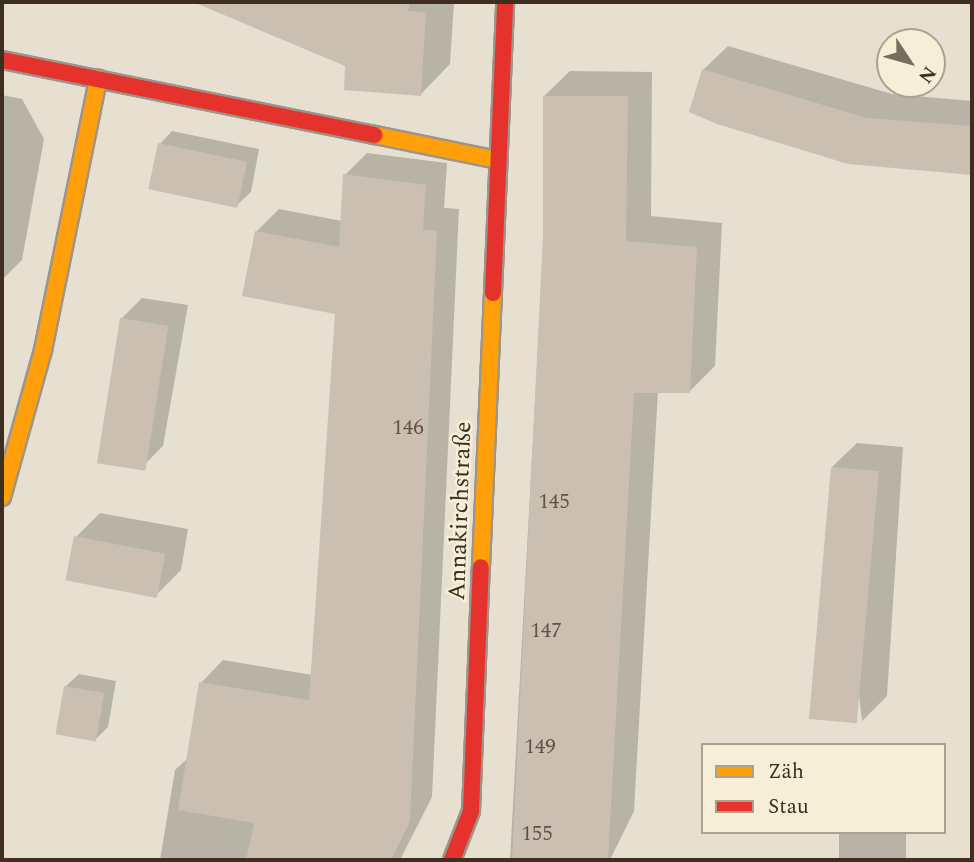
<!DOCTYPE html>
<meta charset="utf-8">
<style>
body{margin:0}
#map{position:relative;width:974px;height:862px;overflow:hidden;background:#e7e0d1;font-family:Spectral,serif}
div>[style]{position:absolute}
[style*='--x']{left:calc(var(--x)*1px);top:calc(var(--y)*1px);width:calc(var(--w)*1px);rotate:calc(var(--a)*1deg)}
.shadow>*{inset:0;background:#0003;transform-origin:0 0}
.building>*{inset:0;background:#cbbfb2;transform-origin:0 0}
.roads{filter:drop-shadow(2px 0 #9c958a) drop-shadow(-2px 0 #9c958a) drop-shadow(0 2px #9c958a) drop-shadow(0 -2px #9c958a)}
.slow>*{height:16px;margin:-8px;padding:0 8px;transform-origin:8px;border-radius:8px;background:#ff9f0a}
.jam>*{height:16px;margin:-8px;padding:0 8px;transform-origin:8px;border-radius:8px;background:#e5322d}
span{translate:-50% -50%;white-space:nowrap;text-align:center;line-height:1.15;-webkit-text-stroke:5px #f7eed8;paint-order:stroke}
.number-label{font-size:21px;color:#605244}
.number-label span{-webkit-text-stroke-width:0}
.street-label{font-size:24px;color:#3d2e20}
.frame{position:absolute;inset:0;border:4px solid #3d2e20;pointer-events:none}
.legend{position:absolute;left:701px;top:743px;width:245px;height:91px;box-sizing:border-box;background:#f7eed8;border:2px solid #ada18e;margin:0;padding:9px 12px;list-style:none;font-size:21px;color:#3d2e20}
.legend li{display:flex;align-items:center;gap:14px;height:35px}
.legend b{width:35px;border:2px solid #ada18e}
.north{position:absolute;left:876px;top:28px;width:70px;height:70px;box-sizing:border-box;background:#f7eed8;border:2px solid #ada18e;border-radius:50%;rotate:126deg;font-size:19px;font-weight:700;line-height:28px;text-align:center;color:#3d2e20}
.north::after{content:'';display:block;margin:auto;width:24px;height:32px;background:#786c5e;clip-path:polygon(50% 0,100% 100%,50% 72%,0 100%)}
</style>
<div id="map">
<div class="shadow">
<div style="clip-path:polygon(236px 2px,454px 2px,450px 64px,421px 94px,230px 15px)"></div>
<div style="clip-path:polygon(728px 46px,892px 94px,972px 101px,972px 173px,828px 156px,703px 70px)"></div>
<div style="clip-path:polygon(570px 71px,652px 72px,651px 216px,722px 223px,715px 366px,690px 391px,658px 391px,634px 811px,610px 860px,510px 860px,544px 236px,544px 96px)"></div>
<div style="clip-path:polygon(2px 95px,22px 99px,44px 139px,22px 260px,2px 280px)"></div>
<div style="clip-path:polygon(172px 131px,259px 149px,251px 192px,238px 204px,160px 144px)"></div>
<div style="clip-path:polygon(367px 153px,447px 163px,444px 208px,459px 209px,432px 797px,400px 860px,160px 860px,175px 770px,189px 757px,201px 683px,223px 660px,312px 675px,337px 313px,256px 232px,279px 209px,342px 221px,345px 175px)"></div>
<div style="clip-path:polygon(142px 298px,188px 305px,163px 446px,142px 467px,121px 319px)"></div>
<div style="clip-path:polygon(857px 443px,903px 447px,887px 696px,862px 721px,832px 467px)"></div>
<div style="clip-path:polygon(100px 513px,188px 529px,181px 570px,157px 594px,76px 537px)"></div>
<div style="clip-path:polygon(79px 674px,116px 681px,108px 727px,95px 740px,66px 686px)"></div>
<div style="left:839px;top:832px;width:67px;height:28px"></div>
</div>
<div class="building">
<div style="clip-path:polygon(193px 2px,410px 2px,408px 11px,426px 12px,421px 96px,344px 90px,345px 66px)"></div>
<div style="clip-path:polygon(702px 69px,867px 118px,972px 126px,972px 175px,848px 164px,717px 124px,689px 112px)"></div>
<div style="clip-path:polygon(543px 96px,628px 96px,626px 241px,697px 247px,690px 393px,634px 393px,608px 860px,512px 860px,543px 236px)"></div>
<div style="left:158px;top:143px;width:91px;height:47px;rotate:12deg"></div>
<div style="clip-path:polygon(343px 174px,426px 185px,423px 230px,437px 231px,410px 821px,391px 860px,246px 860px,254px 823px,178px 810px,199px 682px,309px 700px,335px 314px,242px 296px,255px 231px,339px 247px)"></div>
<div style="left:120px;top:318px;width:49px;height:147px;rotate:9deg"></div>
<div style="left:831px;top:467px;width:48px;height:253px;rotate:5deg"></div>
<div style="left:74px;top:536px;width:93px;height:45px;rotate:11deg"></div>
<div style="left:64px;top:686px;width:41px;height:49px;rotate:10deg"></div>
</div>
<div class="roads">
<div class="slow">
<div style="--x:375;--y:135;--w:126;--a:11.5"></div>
<div style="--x:2;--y:497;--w:153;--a:-74.4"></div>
<div style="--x:43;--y:350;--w:277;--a:-78.5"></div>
<div style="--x:481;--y:567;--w:274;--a:-87.5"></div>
</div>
<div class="jam">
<div style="--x:2;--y:60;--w:380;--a:11.4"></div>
<div style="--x:493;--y:293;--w:291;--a:-87.6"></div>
<div style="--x:452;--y:860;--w:53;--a:-68.8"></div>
<div style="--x:471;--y:811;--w:244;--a:-87.7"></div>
</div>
</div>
<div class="number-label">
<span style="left:408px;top:428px">146</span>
<span style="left:554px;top:502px">145</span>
<span style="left:546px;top:631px">147</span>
<span style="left:540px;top:747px">149</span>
<span style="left:537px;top:834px">155</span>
</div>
<div class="street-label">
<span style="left:461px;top:511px;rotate:-88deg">Annakirchstraße</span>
</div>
<div class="frame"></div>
<ul class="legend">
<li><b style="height:9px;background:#ff9f0a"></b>Zäh</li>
<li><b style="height:9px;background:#e5322d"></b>Stau</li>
</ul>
<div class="north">N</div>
</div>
